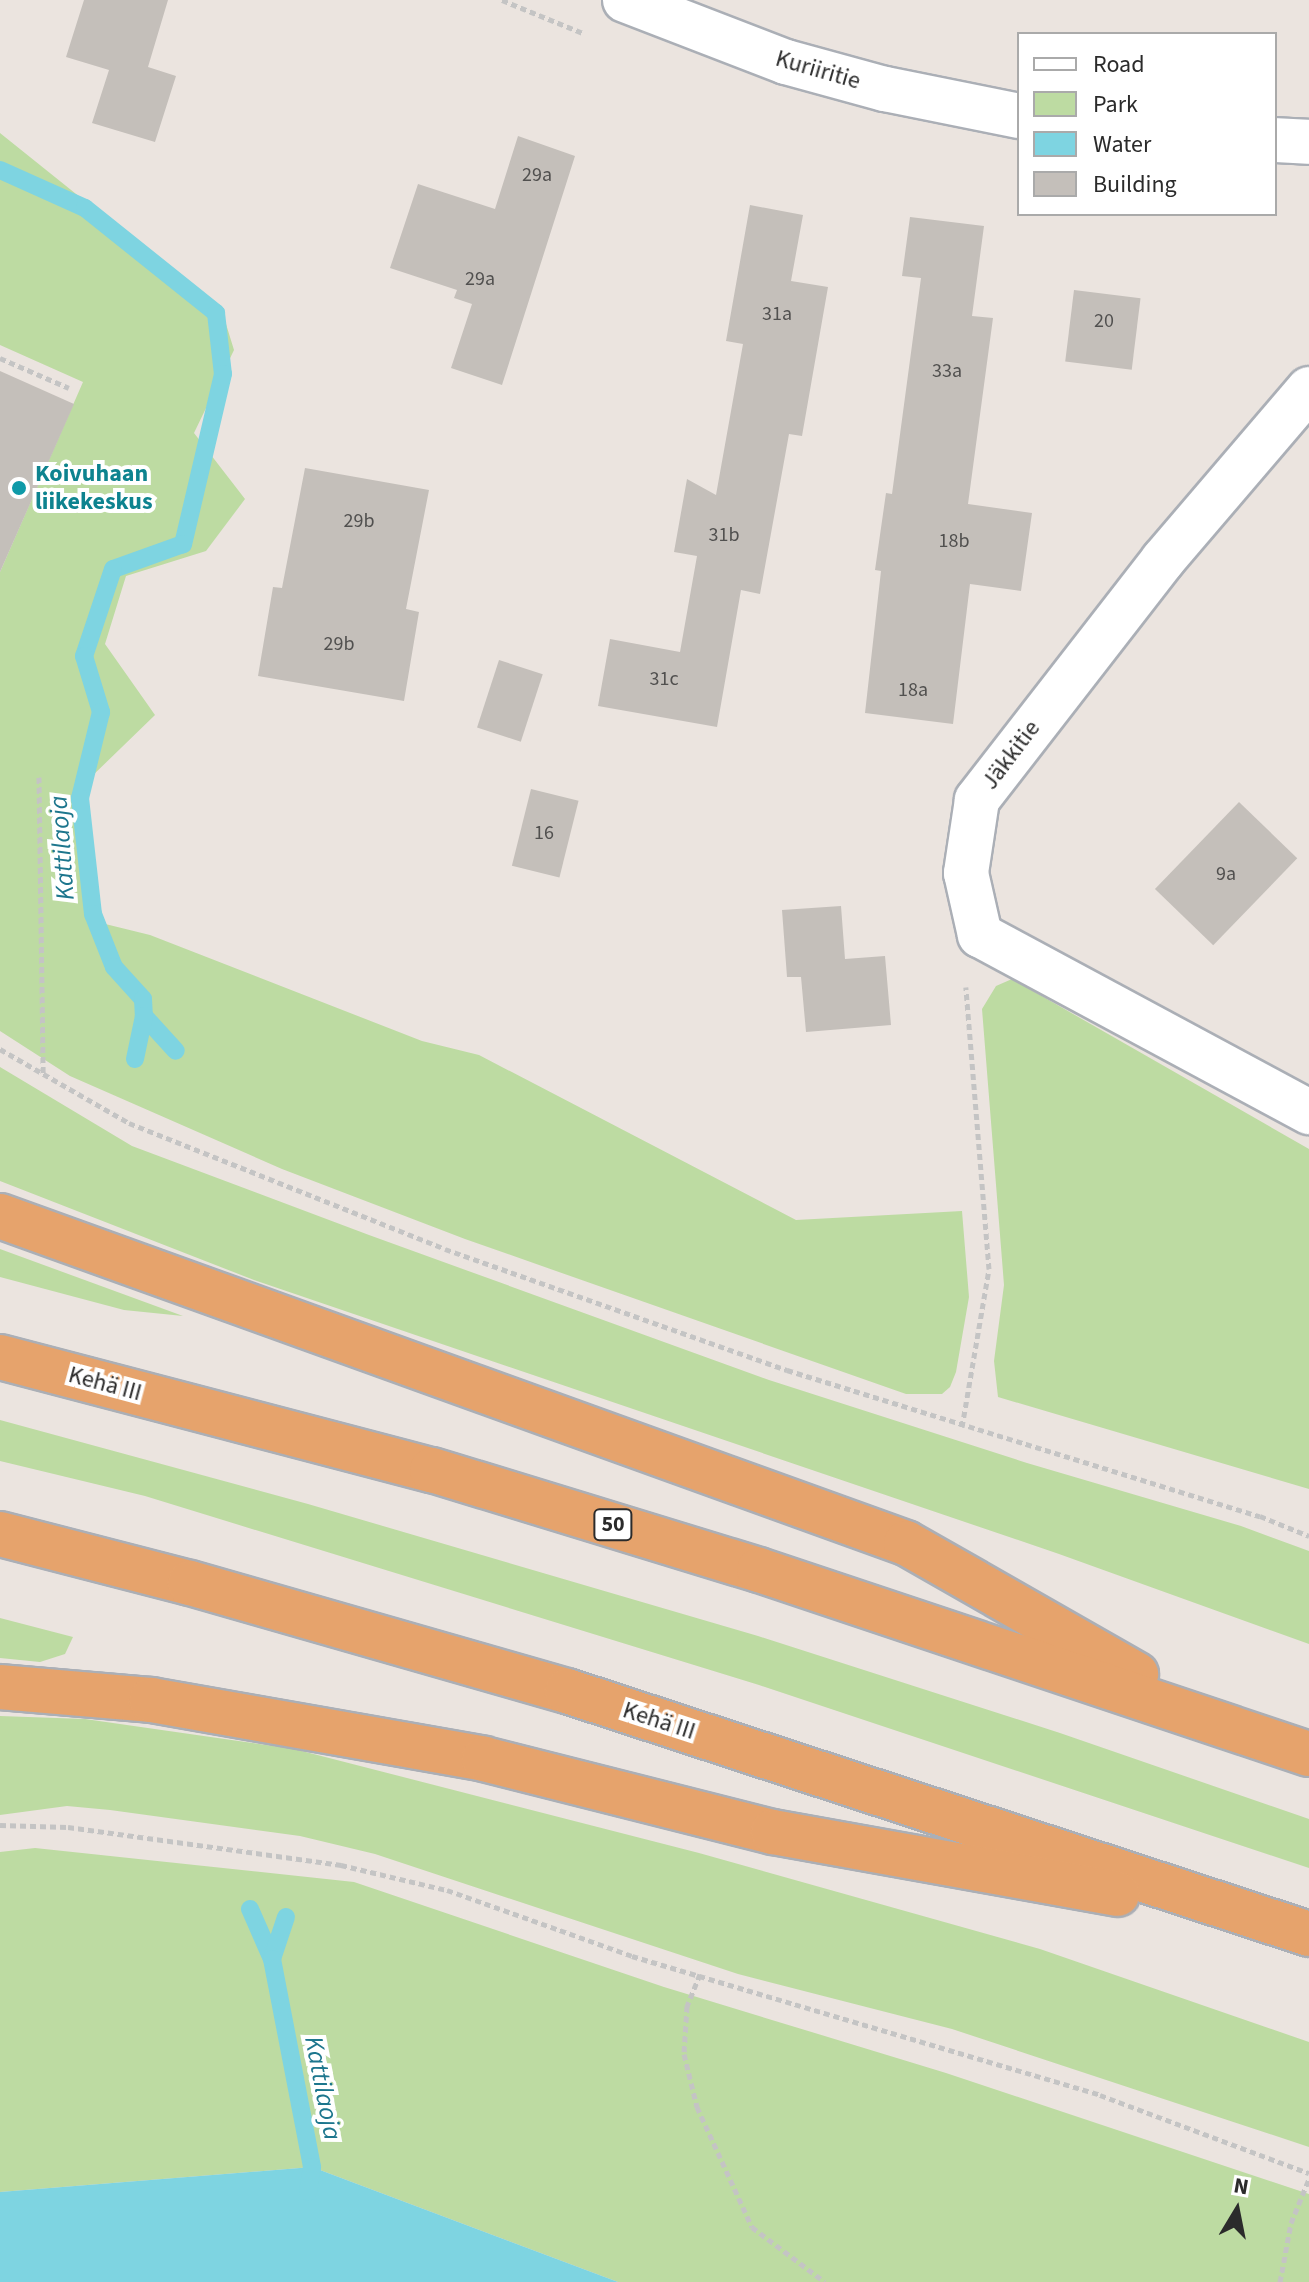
<!DOCTYPE html>
<meta charset="utf-8">
<style>
body{margin:0}
#map{position:relative;width:1309px;height:2282px;overflow:hidden;background:#ebe4df;font-family:"Source Sans 3",sans-serif}
div>[style]{position:absolute}
[style*='--x']{left:calc(var(--x)*1px);top:calc(var(--y)*1px);width:calc(var(--w)*1px);rotate:calc(var(--a)*1deg)}
.green>*{inset:0;background:#bddba2}
.water>*{inset:0;background:#7ed4e1}
.stream>*{height:18px;margin:-9px;padding:0 9px;transform-origin:9px;border-radius:9px;background:#7ed4e1}
.building>*{inset:0;background:#c4bfba;transform-origin:0 0}
.path>*{height:5px;margin-top:-2.5px;transform-origin:0;background:repeating-linear-gradient(90deg,#c4c4c4 0 6px,transparent 0 10px)}
.roads{filter:drop-shadow(2px 0 #abafb6) drop-shadow(-2px 0 #abafb6) drop-shadow(0 2px #abafb6) drop-shadow(0 -2px #abafb6)}
.minor>*{height:44px;margin:-22px;padding:0 22px;transform-origin:22px;border-radius:22px;background:#fff}
.tertiary>*{height:44px;margin:-22px;padding:0 22px;transform-origin:22px;border-radius:22px;background:#fff}
.trunk>*{height:44px;margin:-22px;padding:0 22px;transform-origin:22px;border-radius:22px;background:#e6a36c}
.dots>*{width:22px;height:22px;translate:-50% -50%;box-sizing:border-box;border:4px solid #fff;border-radius:50%}
span{translate:-50% -50%;white-space:nowrap;text-align:center;line-height:1.15;-webkit-text-stroke:8px #fff;paint-order:stroke}
.number-label{font-size:20px;color:#51504f}
.number-label span{-webkit-text-stroke-width:0}
.shield-label span{padding:2px 6px;background:#fff;border:2px solid;border-radius:6px;-webkit-text-stroke-width:0}
.shield-label{font-size:22px;color:#2b2b2b;font-weight:700}
.street-label{font-size:24px;color:#2b2b2b}
.culture-label{font-size:24px;color:#0d838f;font-weight:700}
.left{translate:0 -50%;text-align:left}
.water-label{font-size:26px;color:#1d768d;font-style:italic}
.legend{position:absolute;left:1017px;top:32px;width:260px;height:184px;box-sizing:border-box;background:#fff;border:2px solid #aaa;margin:0;padding:10px 14px;list-style:none;font-size:24px;color:#2b2b2b}
.legend li{display:flex;align-items:center;gap:16px;height:40px}
.legend b{width:40px;border:2px solid #aaa}
.north{position:absolute;left:1197px;top:2170px;width:80px;height:80px;-webkit-text-stroke:6px #fff;paint-order:stroke;rotate:10deg;font-size:22px;font-weight:700;line-height:32px;text-align:center;color:#2b2b2b}
.north::after{content:'';display:block;margin:auto;width:28px;height:36px;background:#2b2b2b;clip-path:polygon(50% 0,100% 100%,50% 72%,0 100%)}
</style>
<div id="map">
<div class="green">
<div style="clip-path:polygon(0 133px,222px 311px,234px 350px,194px 433px,245px 499px,206px 551px,126px 576px,105px 644px,155px 715px,88px 780px,89px 920px,150px 935px,422px 1041px,479px 1055px,796px 1220px,962px 1211px,969px 1297px,956px 1372px,950px 1387px,942px 1394px,906px 1394px,465px 1239px,282px 1169px,70px 1076px,0 1031px,0 572px,83px 382px,0 345px)"></div>
<div style="clip-path:polygon(1012px 979px,1309px 1149px,1309px 1489px,998px 1397px,994px 1361px,1004px 1285px,982px 1009px,996px 986px)"></div>
<div style="clip-path:polygon(0 1067px,132px 1146px,369px 1235px,769px 1380px,1027px 1463px,1241px 1526px,1309px 1551px,1309px 1644px,1059px 1554px,254px 1280px,0 1181px)"></div>
<div style="clip-path:polygon(0 1249px,183px 1316px,124px 1310px,0 1277px)"></div>
<div style="clip-path:polygon(0 1420px,308px 1504px,758px 1636px,1060px 1733px,1309px 1819px,1309px 1868px,759px 1685px,145px 1496px,0 1461px)"></div>
<div style="clip-path:polygon(0 1618px,73px 1637px,65px 1654px,40px 1662px,0 1658px)"></div>
<div style="clip-path:polygon(0 1716px,85px 1719px,294px 1749px,699px 1853px,1040px 1949px,1309px 2042px,1309px 2147px,952px 2029px,738px 1974px,375px 1854px,300px 1836px,110px 1810px,67px 1806px,0 1815px)"></div>
<div style="clip-path:polygon(35px 1848px,354px 1882px,664px 1987px,946px 2073px,1309px 2194px,1309px 2282px,618px 2282px,312px 2167px,0 2192px,0 1852px)"></div>
</div>
<div class="water">
<div style="clip-path:polygon(312px 2167px,618px 2282px,0 2282px,0 2192px)"></div>
</div>
<div class="stream">
<div style="--x:0;--y:170;--w:93;--a:24.1"></div>
<div style="--x:85;--y:208;--w:168;--a:38.7"></div>
<div style="--x:216;--y:313;--w:61;--a:83.5"></div>
<div style="--x:223;--y:374;--w:175;--a:103.2"></div>
<div style="--x:183;--y:544;--w:74;--a:160.3"></div>
<div style="--x:113;--y:569;--w:92;--a:108.4"></div>
<div style="--x:84;--y:656;--w:59;--a:73.1"></div>
<div style="--x:101;--y:712;--w:89;--a:103.7"></div>
<div style="--x:80;--y:798;--w:117;--a:83.6"></div>
<div style="--x:93;--y:914;--w:57;--a:68.4"></div>
<div style="--x:114;--y:967;--w:43;--a:47.8"></div>
<div style="--x:143;--y:999;--w:17;--a:87"></div>
<div style="--x:144;--y:1016;--w:47;--a:47.6"></div>
<div style="--x:135;--y:1059;--w:44;--a:-78.2"></div>
<div style="--x:250;--y:1909;--w:55;--a:66.3"></div>
<div style="--x:286;--y:1917;--w:44;--a:108.4"></div>
<div style="--x:272;--y:1959;--w:212;--a:79.1"></div>
<div style="--x:312;--y:2167;--w:25;--a:99"></div>
</div>
<div class="building">
<div style="clip-path:polygon(84px 0,168px 0,148px 67px,176px 76px,155px 142px,92px 123px,109px 70px,66px 57px)"></div>
<div style="clip-path:polygon(518px 136px,575px 156px,502px 385px,451px 368px,472px 304px,454px 298px,457px 290px,390px 268px,418px 184px,495px 209px)"></div>
<div style="clip-path:polygon(750px 205px,803px 215px,791px 281px,828px 287px,802px 436px,789px 434px,760px 594px,741px 590px,717px 727px,598px 706px,610px 639px,680px 652px,697px 556px,674px 552px,687px 479px,716px 495px,743px 344px,726px 341px)"></div>
<div style="clip-path:polygon(910px 217px,984px 226px,972px 316px,993px 318px,968px 504px,1032px 513px,1021px 591px,970px 584px,953px 724px,865px 713px,881px 571px,875px 570px,886px 493px,892px 494px,921px 278px,902px 276px)"></div>
<div style="left:1074px;top:290px;width:67px;height:72px;rotate:7deg"></div>
<div style="clip-path:polygon(0 371px,74px 404px,0 572px)"></div>
<div style="clip-path:polygon(305px 468px,429px 490px,406px 609px,419px 612px,404px 701px,258px 676px,273px 587px,282px 588px)"></div>
<div style="left:499px;top:660px;width:46px;height:71px;rotate:18deg"></div>
<div style="left:531px;top:789px;width:49px;height:79px;rotate:14deg"></div>
<div style="left:1239px;top:802px;width:81px;height:121px;rotate:44deg"></div>
<div style="clip-path:polygon(841px 906px,845px 959px,885px 956px,891px 1025px,806px 1032px,801px 977px,787px 977px,782px 910px)"></div>
</div>
<div class="path">
<div style="--x:502;--y:0;--w:87;--a:22.2"></div>
<div style="--x:0;--y:358;--w:75;--a:23.5"></div>
<div style="--x:39;--y:777;--w:298;--a:89.2"></div>
<div style="--x:0;--y:1049;--w:149;--a:29.8"></div>
<div style="--x:129;--y:1123;--w:340;--a:21.7"></div>
<div style="--x:445;--y:1249;--w:363;--a:19.5"></div>
<div style="--x:787;--y:1370;--w:495;--a:17.2"></div>
<div style="--x:1260;--y:1516;--w:53;--a:22.2"></div>
<div style="--x:962;--y:1427;--w:160;--a:-80.3"></div>
<div style="--x:989;--y:1269;--w:283;--a:-94.7"></div>
<div style="--x:0;--y:1825;--w:68;--a:1.7"></div>
<div style="--x:68;--y:1827;--w:276;--a:7.9"></div>
<div style="--x:341;--y:1865;--w:109;--a:13.3"></div>
<div style="--x:447;--y:1890;--w:196;--a:19.6"></div>
<div style="--x:632;--y:1956;--w:488;--a:16.5"></div>
<div style="--x:1100;--y:2095;--w:223;--a:20.5"></div>
<div style="--x:700;--y:1974;--w:35;--a:112"></div>
<div style="--x:687;--y:2006;--w:48;--a:93.6"></div>
<div style="--x:684;--y:2054;--w:55;--a:76.2"></div>
<div style="--x:697;--y:2107;--w:132;--a:65.4"></div>
<div style="--x:752;--y:2227;--w:91;--a:37"></div>
<div style="--x:1280;--y:2282;--w:60;--a:-79.4"></div>
<div style="--x:1291;--y:2223;--w:48;--a:-67.8"></div>
</div>
<div class="roads">
<div class="minor">
<div style="--x:1309;--y:389;--w:225;--a:130.5"></div>
<div style="--x:1163;--y:560;--w:304;--a:127.8"></div>
<div style="--x:977;--y:800;--w:74;--a:98.6"></div>
<div style="--x:966;--y:873;--w:64;--a:77.3"></div>
<div style="--x:980;--y:935;--w:374;--a:28.3"></div>
</div>
<div class="tertiary">
<div style="--x:625;--y:0;--w:173;--a:21.1"></div>
<div style="--x:786;--y:62;--w:103;--a:15.3"></div>
<div style="--x:885;--y:89;--w:137;--a:11.4"></div>
<div style="--x:1275;--y:140;--w:34;--a:3"></div>
</div>
<div class="trunk">
<div style="--x:0;--y:1216;--w:963;--a:19.85"></div>
<div style="--x:906;--y:1543;--w:265;--a:29.7"></div>
<div style="--x:0;--y:1357;--w:447;--a:14.7"></div>
<div style="--x:432;--y:1470;--w:342;--a:17"></div>
<div style="--x:759;--y:1570;--w:580;--a:18.5"></div>
<div style="--x:0;--y:1534;--w:196;--a:14.5"></div>
<div style="--x:190;--y:1583;--w:392;--a:16"></div>
<div style="--x:567;--y:1691;--w:781;--a:18.13"></div>
<div style="--x:0;--y:1687;--w:152;--a:4.9"></div>
<div style="--x:151;--y:1700;--w:338;--a:10"></div>
<div style="--x:484;--y:1759;--w:298;--a:14.2"></div>
<div style="--x:773;--y:1832;--w:350;--a:10.2"></div>
</div>
</div>
<div class="dots">
<div style="left:19px;top:488px;background:#0f9aa8"></div>
</div>
<div class="number-label">
<span style="left:537px;top:175px">29a</span>
<span style="left:480px;top:279px">29a</span>
<span style="left:777px;top:314px">31a</span>
<span style="left:1104px;top:321px">20</span>
<span style="left:947px;top:371px">33a</span>
<span style="left:359px;top:521px">29b</span>
<span style="left:724px;top:535px">31b</span>
<span style="left:954px;top:541px">18b</span>
<span style="left:339px;top:644px">29b</span>
<span style="left:664px;top:679px">31c</span>
<span style="left:913px;top:690px">18a</span>
<span style="left:544px;top:833px">16</span>
<span style="left:1226px;top:874px">9a</span>
</div>
<div class="shield-label">
<span style="left:613px;top:1525px">50</span>
</div>
<div class="street-label">
<span style="left:818px;top:70px;rotate:16deg">Kuriiritie</span>
<span style="left:1011px;top:755px;rotate:-53deg">Jäkkitie</span>
<span style="left:105px;top:1384px;rotate:15deg">Kehä III</span>
<span style="left:659px;top:1721px;rotate:18deg">Kehä III</span>
</div>
<div class="culture-label">
<span class="left" style="left:35px;top:488px">Koivuhaan<br>liikekeskus</span>
</div>
<div class="water-label">
<span style="left:62px;top:848px;rotate:-94deg">Kattilaoja</span>
<span style="left:323px;top:2088px;rotate:79deg">Kattilaoja</span>
</div>
<ul class="legend">
<li><b style="height:10px;background:#fff"></b>Road</li>
<li><b style="height:22px;background:#bddba2"></b>Park</li>
<li><b style="height:22px;background:#7ed4e1"></b>Water</li>
<li><b style="height:22px;background:#c4bfba"></b>Building</li>
</ul>
<div class="north">N</div>
</div>
